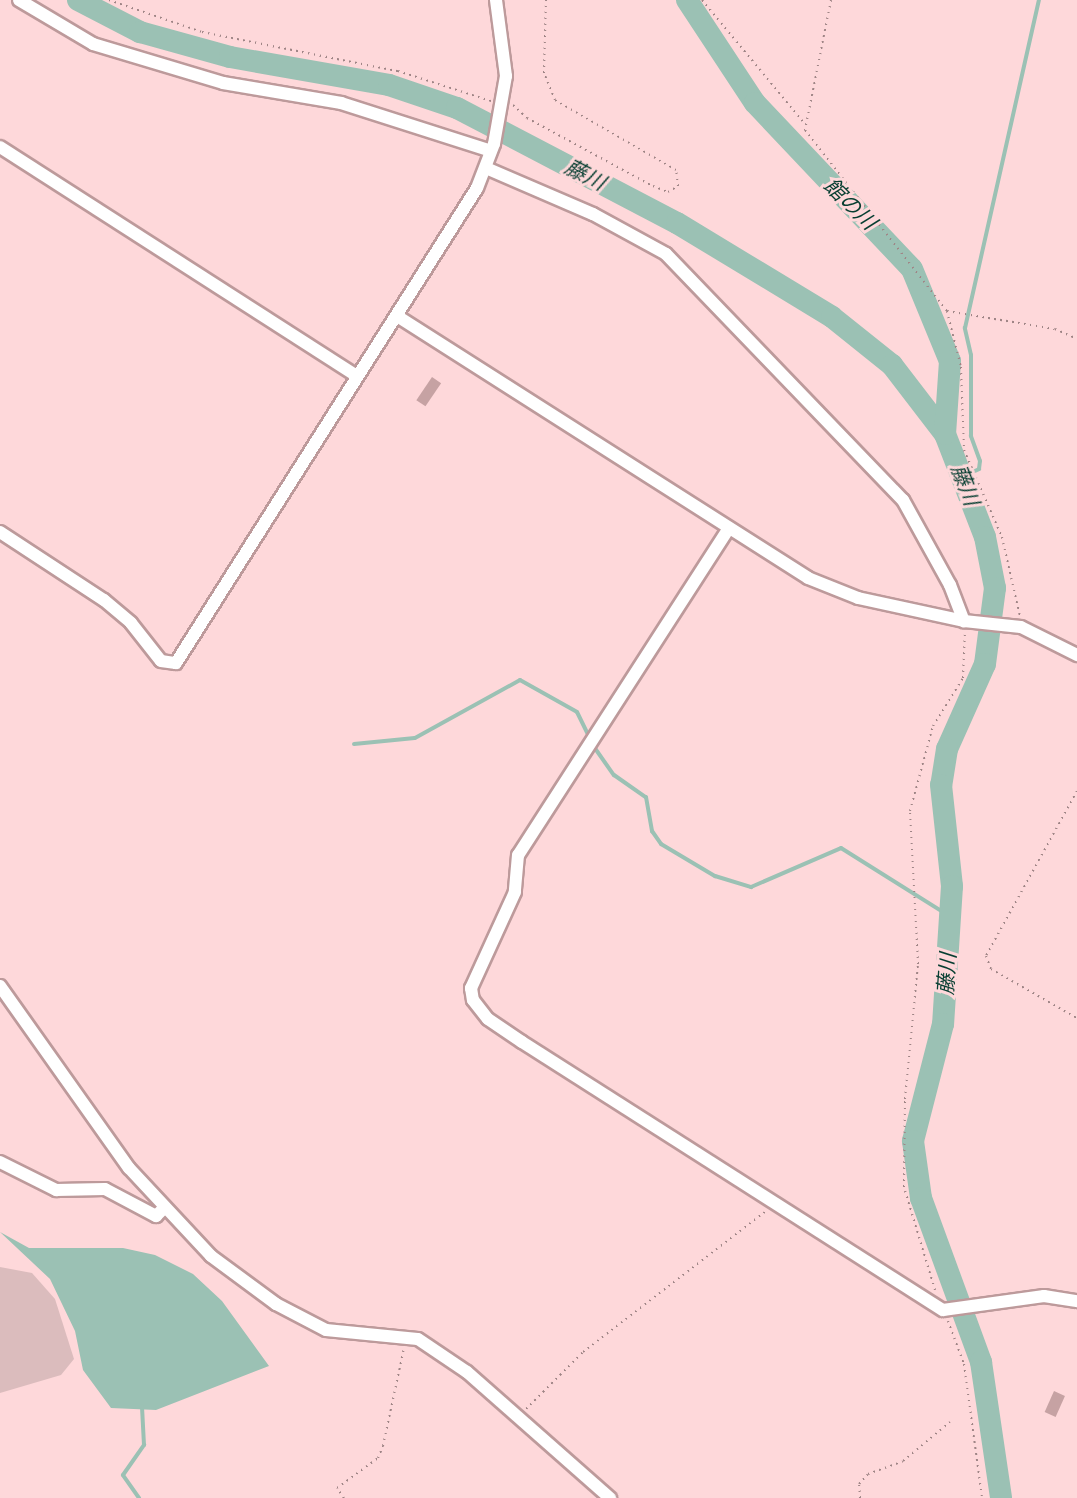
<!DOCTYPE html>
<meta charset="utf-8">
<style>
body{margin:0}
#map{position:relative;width:1077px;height:1498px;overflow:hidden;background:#fed8da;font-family:"PT Sans","Noto Sans JP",sans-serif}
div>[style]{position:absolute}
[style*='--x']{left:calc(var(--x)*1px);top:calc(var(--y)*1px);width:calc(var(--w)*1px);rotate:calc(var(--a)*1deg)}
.green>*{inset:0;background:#dbbcbd}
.water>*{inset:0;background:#9bc1b4}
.stream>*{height:4px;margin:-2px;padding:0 2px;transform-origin:2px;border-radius:2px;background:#9bc1b4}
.river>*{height:22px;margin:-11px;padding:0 11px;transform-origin:11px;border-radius:11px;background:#9bc1b4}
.building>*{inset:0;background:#c6a2a3;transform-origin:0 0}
.path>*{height:2px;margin-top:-1px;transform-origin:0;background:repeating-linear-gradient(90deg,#9f8586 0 1.5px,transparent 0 6px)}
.roads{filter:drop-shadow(2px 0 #bd9a9b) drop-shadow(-2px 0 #bd9a9b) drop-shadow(0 2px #bd9a9b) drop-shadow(0 -2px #bd9a9b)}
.minor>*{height:12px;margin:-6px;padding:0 6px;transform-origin:6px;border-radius:6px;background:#fff}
span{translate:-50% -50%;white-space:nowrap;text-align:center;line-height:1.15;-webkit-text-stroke:6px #fed8da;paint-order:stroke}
.water-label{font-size:21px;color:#073e31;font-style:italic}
</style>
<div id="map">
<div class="green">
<div style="clip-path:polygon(0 1267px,32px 1273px,55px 1299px,74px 1359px,61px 1375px,0 1393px)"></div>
</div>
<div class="water">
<div style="clip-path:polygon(0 1232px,29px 1248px,123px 1248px,155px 1255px,193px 1274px,222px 1301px,269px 1366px,156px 1410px,111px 1408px,83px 1370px,75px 1331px,50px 1279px)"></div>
</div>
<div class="stream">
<div style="--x:962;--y:477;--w:19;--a:-25"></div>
<div style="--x:979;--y:469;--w:8;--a:-83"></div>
<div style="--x:980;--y:461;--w:27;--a:-110"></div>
<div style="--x:971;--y:436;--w:81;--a:-90"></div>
<div style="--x:971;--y:355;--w:28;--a:-103"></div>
<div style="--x:965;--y:328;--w:336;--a:-77.3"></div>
<div style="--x:354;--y:744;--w:61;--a:-5.6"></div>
<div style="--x:415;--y:738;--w:120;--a:-28.9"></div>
<div style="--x:520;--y:680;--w:65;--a:29.3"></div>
<div style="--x:577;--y:712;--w:28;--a:64"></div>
<div style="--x:592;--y:744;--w:38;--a:55"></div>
<div style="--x:614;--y:775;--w:39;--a:35"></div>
<div style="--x:646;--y:797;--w:35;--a:80"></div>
<div style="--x:652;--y:831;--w:16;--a:55"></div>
<div style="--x:661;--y:844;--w:63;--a:30.7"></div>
<div style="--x:715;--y:876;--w:38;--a:17"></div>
<div style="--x:751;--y:887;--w:98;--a:-23.4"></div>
<div style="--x:841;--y:848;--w:130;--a:32.1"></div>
<div style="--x:139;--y:1498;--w:28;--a:-125"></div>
<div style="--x:123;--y:1475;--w:37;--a:-55"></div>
<div style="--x:144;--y:1445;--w:39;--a:-93"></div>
</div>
<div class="river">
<div style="--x:78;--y:0;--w:70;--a:27.3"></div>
<div style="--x:140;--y:32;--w:93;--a:15.5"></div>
<div style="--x:230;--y:57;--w:161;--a:10"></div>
<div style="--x:389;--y:85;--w:72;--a:18.7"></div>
<div style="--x:457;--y:108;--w:248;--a:27.6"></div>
<div style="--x:677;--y:223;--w:181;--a:31.2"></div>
<div style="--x:832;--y:317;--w:77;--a:38.7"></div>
<div style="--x:892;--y:365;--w:87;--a:52.5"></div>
<div style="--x:945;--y:434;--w:110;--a:68.8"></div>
<div style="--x:985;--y:537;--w:52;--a:78.9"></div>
<div style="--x:995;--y:588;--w:77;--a:97.5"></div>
<div style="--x:985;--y:664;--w:93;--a:114.1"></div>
<div style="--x:947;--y:749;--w:36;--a:99"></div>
<div style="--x:941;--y:785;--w:102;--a:83.8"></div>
<div style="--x:952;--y:886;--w:138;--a:93.7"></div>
<div style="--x:943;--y:1024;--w:121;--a:104.4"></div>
<div style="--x:913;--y:1141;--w:58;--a:82"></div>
<div style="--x:921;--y:1198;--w:175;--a:69.9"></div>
<div style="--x:981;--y:1362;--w:137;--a:81.6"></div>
<div style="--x:687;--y:0;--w:123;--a:56.6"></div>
<div style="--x:755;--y:103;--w:228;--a:46.6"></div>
<div style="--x:912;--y:269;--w:100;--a:67.6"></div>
<div style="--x:950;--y:361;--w:73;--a:93.9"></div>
</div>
<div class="building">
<div style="left:432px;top:377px;width:11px;height:28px;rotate:34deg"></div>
<div style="left:1054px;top:1391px;width:12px;height:23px;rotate:24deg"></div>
</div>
<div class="path">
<div style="--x:109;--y:0;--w:98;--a:19"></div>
<div style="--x:202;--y:32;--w:200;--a:11.3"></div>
<div style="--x:398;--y:71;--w:98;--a:17.9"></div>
<div style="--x:702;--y:0;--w:161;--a:50.3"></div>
<div style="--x:831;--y:0;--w:133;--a:101.3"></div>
<div style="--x:805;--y:130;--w:230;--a:51.9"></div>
<div style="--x:947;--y:311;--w:58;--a:76"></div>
<div style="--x:961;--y:367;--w:83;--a:87.9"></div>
<div style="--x:964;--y:450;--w:95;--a:66.4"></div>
<div style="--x:1002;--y:537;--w:81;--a:77.2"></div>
<div style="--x:513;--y:105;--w:19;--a:43"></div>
<div style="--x:527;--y:118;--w:143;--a:28.4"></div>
<div style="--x:653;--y:186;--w:16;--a:22"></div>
<div style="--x:668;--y:192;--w:12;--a:-31"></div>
<div style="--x:678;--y:186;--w:16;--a:-97"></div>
<div style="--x:676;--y:170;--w:140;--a:-150"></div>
<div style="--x:555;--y:100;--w:29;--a:-112"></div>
<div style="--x:544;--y:73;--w:73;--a:-88.4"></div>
<div style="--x:947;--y:311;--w:109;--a:9.5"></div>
<div style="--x:1055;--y:329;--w:24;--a:24"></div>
<div style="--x:1077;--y:791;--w:188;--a:118.9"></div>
<div style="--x:986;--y:956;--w:14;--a:69"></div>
<div style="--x:991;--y:969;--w:99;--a:29.7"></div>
<div style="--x:935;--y:1290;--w:108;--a:-106.8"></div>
<div style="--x:904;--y:1187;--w:88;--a:-89.3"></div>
<div style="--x:905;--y:1099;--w:136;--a:-84.5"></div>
<div style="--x:918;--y:964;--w:153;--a:-93"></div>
<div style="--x:910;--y:811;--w:88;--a:-74.9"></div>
<div style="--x:933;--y:726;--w:57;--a:-58"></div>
<div style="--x:963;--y:678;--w:45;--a:-87.5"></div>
<div style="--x:948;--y:1321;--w:46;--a:69.6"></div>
<div style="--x:964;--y:1364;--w:135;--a:82.3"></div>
<div style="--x:526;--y:1409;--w:81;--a:-45"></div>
<div style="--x:583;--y:1352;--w:231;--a:-37.6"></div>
<div style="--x:344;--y:1498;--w:12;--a:-125"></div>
<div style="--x:337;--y:1488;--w:51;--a:-36.2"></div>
<div style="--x:378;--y:1458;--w:13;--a:-67"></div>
<div style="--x:383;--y:1446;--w:100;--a:-77.9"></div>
<div style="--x:860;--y:1498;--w:14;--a:-94"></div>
<div style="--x:859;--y:1484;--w:13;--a:-48"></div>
<div style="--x:868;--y:1474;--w:37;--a:-20"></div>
<div style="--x:903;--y:1461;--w:61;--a:-39.7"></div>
</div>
<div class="roads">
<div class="minor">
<div style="--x:19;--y:0;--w:86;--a:30.7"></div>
<div style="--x:93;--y:44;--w:136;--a:16.7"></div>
<div style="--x:223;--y:83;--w:120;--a:9.6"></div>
<div style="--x:341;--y:103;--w:157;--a:17.7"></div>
<div style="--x:0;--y:147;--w:424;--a:32.7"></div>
<div style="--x:486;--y:168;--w:116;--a:23.3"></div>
<div style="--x:593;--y:214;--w:83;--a:28.7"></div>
<div style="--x:666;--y:254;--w:342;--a:46.1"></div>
<div style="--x:903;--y:500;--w:97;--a:61.1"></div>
<div style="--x:950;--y:585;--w:39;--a:69"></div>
<div style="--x:964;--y:621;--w:57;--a:6"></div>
<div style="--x:1021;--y:627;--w:63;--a:26.6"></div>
<div style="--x:397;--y:316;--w:487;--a:32.5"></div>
<div style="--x:808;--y:578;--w:54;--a:21.8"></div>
<div style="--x:858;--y:598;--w:108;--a:12.2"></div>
<div style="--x:729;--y:528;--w:389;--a:122.8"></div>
<div style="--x:518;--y:855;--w:37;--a:95"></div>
<div style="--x:515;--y:892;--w:106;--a:114.6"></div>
<div style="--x:471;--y:988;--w:12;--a:81"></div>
<div style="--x:473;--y:1000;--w:24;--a:52"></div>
<div style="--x:488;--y:1019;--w:41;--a:34.1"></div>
<div style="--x:522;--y:1042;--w:499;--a:32.5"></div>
<div style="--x:943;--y:1310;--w:102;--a:-7.9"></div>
<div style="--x:1044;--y:1296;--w:33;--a:9"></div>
<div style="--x:0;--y:532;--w:124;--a:33.2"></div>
<div style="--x:104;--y:600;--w:35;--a:40"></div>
<div style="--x:131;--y:623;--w:48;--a:51.7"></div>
<div style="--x:161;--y:661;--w:15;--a:8"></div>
<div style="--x:176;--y:663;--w:562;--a:-57.64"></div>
<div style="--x:477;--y:188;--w:47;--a:-68.9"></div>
<div style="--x:494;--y:144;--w:69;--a:-80"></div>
<div style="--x:506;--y:76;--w:77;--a:-97.5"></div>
<div style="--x:0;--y:986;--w:223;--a:54.7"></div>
<div style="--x:129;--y:1168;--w:120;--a:47"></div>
<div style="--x:211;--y:1256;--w:81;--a:36.4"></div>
<div style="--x:276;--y:1304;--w:56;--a:27.5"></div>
<div style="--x:326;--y:1330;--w:92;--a:5.6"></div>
<div style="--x:418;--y:1339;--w:59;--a:34"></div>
<div style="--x:467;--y:1372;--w:191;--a:41.4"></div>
<div style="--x:0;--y:1162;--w:63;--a:26.6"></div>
<div style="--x:56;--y:1190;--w:49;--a:-1.2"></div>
<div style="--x:105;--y:1189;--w:58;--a:27.9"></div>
<div style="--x:156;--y:1216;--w:11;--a:-45"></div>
</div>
</div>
<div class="water-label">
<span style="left:585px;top:175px;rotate:27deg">藤川</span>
<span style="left:850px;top:204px;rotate:44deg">館の川</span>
<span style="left:965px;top:485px;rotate:69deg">藤川</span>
<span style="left:947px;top:974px;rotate:-86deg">藤川</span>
</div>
</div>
